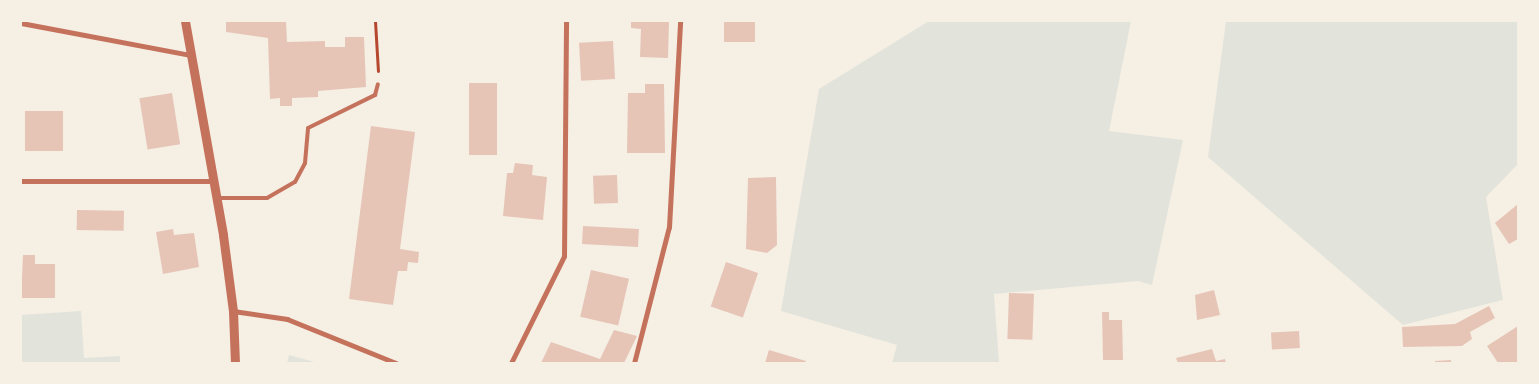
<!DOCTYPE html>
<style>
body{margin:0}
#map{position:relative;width:1539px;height:384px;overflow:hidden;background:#f6efe4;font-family:Rubik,sans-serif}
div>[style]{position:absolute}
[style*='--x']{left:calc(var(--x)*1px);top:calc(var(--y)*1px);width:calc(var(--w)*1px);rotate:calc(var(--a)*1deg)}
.green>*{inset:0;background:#e2e4dc}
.building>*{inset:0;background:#e6c5b7;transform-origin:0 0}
.path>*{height:3px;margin:-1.5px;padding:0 1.5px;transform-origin:1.5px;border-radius:1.5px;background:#b5482f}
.service>*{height:4px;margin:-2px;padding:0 2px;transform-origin:2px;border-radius:2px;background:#c5725c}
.minor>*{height:5px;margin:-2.5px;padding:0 2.5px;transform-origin:2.5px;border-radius:2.5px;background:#c5725c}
.tertiary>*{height:9px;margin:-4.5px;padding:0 4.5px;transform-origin:4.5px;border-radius:4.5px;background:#c5725c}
span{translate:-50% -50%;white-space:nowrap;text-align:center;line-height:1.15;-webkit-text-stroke:4px #f6efe4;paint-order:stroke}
.frame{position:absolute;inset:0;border:22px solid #f6efe4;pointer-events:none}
</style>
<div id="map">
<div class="green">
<div style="clip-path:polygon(929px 21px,1131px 21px,1109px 131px,1183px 140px,1152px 285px,1138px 281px,994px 294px,999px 363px,892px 363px,897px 345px,781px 311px,819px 89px)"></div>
<div style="clip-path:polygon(1226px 21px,1518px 21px,1518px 164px,1486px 197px,1503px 300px,1403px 325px,1208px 157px)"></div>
<div style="clip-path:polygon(81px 311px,84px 358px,120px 356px,120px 363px,21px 363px,21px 315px)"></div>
<div style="clip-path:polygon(289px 355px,318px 363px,287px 363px)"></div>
</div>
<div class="building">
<div style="clip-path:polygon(226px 21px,286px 21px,287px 42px,325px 41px,325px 47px,345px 47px,345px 37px,364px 37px,366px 87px,318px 91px,318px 97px,292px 98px,292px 106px,280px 106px,280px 98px,270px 99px,268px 38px,226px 32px)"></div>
<div style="clip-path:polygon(631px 21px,669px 21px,668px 58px,640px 57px,641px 29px,631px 28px)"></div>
<div style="left:724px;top:21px;width:31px;height:21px"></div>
<div style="left:613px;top:41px;width:38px;height:34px;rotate:87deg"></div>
<div style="left:469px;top:83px;width:28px;height:72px"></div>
<div style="clip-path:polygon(645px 84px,664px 84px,665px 153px,627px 153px,628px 93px,645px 93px)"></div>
<div style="left:172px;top:93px;width:52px;height:33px;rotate:81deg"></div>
<div style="left:25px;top:111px;width:38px;height:40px"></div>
<div style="clip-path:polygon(371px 126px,415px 132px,400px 249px,419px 252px,418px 263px,408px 262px,407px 271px,398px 271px,393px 305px,349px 299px)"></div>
<div style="clip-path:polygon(515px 163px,533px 165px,532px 175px,547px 177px,543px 220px,503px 216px,507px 173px,513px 173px)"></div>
<div style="left:617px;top:175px;width:28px;height:24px;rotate:88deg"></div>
<div style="clip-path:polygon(776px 177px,777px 245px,767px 253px,746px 249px,748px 178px)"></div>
<div style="clip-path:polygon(1518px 204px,1518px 239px,1509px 244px,1495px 223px)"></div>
<div style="left:77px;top:210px;width:47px;height:20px;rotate:1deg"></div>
<div style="left:583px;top:226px;width:56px;height:18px;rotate:3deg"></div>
<div style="clip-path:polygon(173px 229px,174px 235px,194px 233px,199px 267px,163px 274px,156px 232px)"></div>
<div style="clip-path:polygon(23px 255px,35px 255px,35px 264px,55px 264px,55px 298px,21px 298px)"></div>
<div style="left:726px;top:262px;width:34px;height:47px;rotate:19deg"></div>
<div style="left:591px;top:270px;width:39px;height:48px;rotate:13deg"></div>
<div style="clip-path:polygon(1214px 290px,1220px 315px,1197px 320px,1195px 295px)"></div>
<div style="left:1009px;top:293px;width:25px;height:46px;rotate:2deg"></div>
<div style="clip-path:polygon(1489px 306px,1495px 318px,1470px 332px,1472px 339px,1462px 346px,1403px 347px,1402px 327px,1455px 324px)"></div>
<div style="clip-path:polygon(1102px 312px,1109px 312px,1109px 320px,1122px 320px,1123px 360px,1103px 360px)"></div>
<div style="clip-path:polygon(1518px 326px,1518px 363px,1498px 363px,1487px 346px)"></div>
<div style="clip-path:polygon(614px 330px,637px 336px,624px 363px,541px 363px,551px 342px,600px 359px)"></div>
<div style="left:1299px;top:331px;width:17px;height:28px;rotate:87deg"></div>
<div style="clip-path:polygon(1212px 349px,1216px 361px,1225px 359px,1226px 363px,1178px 363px,1176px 358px)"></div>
<div style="clip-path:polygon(769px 350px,806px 361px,805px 363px,765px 363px)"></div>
<div style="clip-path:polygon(1451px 360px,1451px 363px,1435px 363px,1435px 361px)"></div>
</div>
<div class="path">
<div style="--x:375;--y:21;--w:50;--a:86.6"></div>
</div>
<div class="service">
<div style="--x:217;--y:198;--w:50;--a:0"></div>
<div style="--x:267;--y:198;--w:32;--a:-30"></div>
<div style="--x:295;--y:182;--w:21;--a:-62"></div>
<div style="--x:305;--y:163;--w:35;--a:-85"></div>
<div style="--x:308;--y:128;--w:75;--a:-26.2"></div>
<div style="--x:375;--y:95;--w:11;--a:-75"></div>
</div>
<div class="minor">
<div style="--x:21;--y:23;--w:173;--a:10.7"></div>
<div style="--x:21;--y:181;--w:193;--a:0"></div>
<div style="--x:233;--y:311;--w:55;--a:8.4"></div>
<div style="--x:287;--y:319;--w:118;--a:22"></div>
<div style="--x:511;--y:363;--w:119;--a:-63.6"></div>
<div style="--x:564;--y:256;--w:235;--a:-89.5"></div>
<div style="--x:634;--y:363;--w:140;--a:-75.6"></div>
<div style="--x:669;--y:227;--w:206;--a:-86.9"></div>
</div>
<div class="tertiary">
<div style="--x:185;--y:21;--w:217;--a:79.9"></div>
<div style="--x:223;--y:235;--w:77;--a:82.5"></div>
<div style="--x:233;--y:311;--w:52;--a:87.8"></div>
</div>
<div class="frame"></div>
</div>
